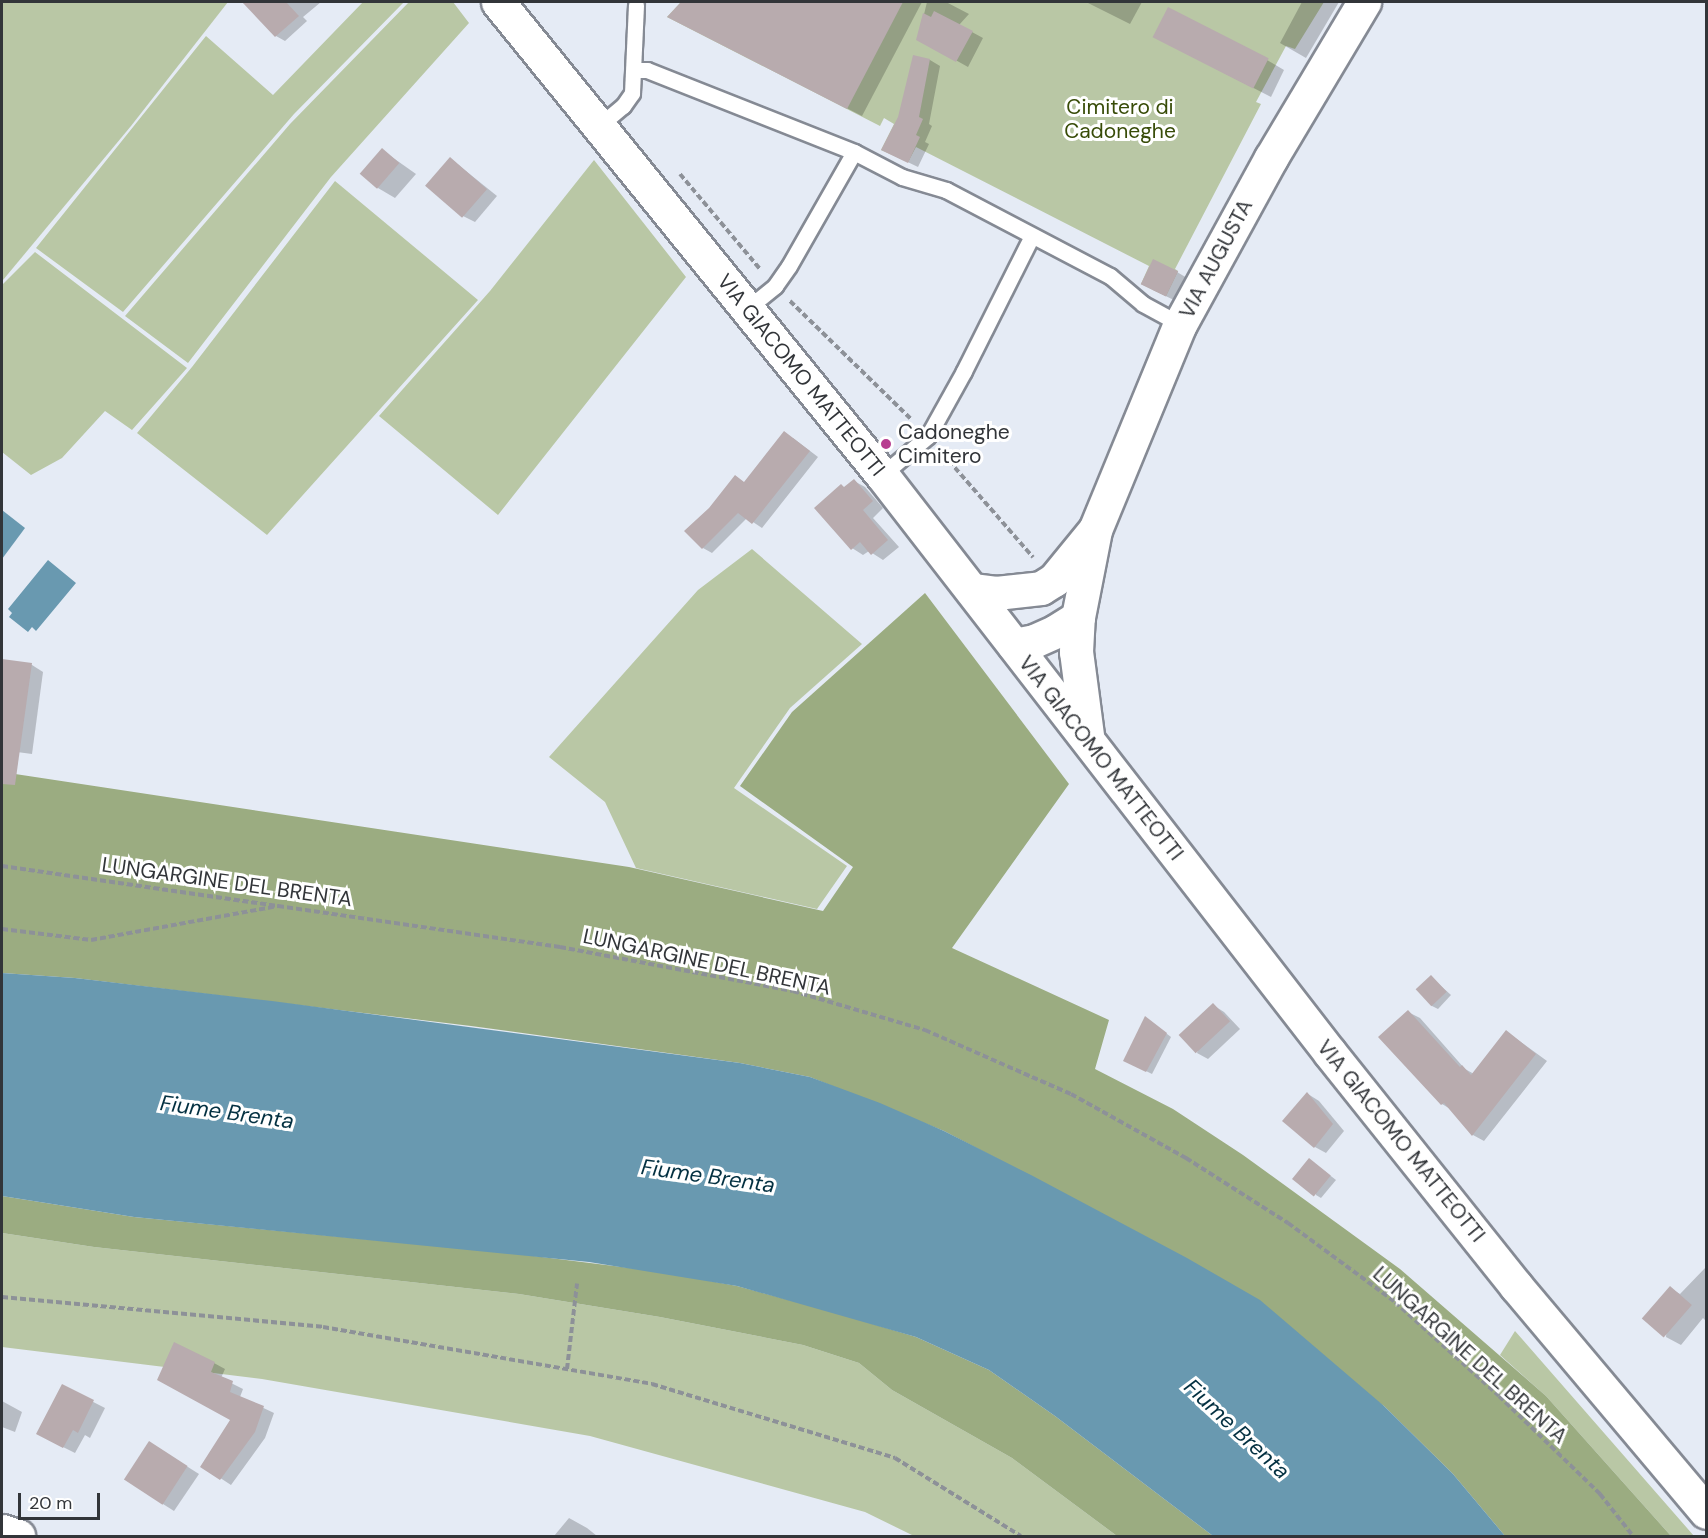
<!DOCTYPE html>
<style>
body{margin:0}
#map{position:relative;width:1708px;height:1538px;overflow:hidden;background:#e5ebf5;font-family:"DM Sans",sans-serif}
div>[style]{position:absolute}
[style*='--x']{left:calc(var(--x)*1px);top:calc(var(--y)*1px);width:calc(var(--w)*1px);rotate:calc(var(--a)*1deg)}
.green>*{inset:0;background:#b9c7a5}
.forest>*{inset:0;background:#9bac81}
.water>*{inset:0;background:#6999b0}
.shadow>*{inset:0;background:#0003}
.building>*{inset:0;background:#b8abae;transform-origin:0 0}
.path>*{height:4px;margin-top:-2px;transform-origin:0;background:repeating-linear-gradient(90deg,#8d9198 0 6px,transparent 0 9px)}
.roads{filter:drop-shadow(2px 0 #858a94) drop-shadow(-2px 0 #858a94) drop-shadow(0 2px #858a94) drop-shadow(0 -2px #858a94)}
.lane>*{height:15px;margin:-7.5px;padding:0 7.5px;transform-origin:7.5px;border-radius:7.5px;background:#fff}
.secondary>*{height:33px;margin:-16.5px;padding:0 16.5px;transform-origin:16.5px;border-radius:16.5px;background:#fff}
.dots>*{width:16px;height:16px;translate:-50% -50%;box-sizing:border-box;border:3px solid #fff;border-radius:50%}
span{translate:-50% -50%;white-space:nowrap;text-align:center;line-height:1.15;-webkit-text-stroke:6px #fff;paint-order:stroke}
.park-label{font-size:21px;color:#384c08}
.street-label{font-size:21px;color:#323539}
.poi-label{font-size:21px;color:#323539}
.left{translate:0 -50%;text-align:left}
.water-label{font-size:22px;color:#033041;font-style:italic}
.frame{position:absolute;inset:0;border:3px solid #323539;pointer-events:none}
.scale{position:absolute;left:18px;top:1493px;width:82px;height:27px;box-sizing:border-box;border:3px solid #323539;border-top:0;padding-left:8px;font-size:18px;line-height:21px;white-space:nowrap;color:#323539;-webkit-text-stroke:4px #fff;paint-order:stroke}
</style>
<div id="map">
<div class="green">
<div style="clip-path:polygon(2px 2px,228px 2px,131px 126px,3px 280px)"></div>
<div style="clip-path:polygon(363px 2px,404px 2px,294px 114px,123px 312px,36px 248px,206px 36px,273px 95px)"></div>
<div style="clip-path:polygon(409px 2px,453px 2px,469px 23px,331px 177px,188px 363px,125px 316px,290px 124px)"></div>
<div style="clip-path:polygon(681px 2px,1324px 2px,1295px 49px,1286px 46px,1256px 102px,1261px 104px,1175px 269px,1178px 271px,1166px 296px,1141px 284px,1149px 266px,916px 147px,908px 162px,881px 150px,894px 124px,884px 118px,880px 126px,667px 17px)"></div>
<div style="clip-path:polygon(594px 160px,686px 277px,498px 515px,379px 416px,490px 291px)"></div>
<div style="clip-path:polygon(335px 181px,478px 300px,267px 535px,137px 433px,192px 367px)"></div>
<div style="clip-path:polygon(35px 252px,187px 368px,132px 430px,105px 411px,62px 458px,31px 475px,2px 452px,2px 285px)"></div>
<div style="clip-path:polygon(752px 549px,862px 644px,790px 708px,734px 788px,847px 866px,817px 909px,636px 868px,605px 802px,549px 757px,698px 590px)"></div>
<div style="clip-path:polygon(2px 1233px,94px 1247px,519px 1294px,660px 1317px,803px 1345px,859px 1363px,892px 1390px,1012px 1458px,1117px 1536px,914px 1536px,865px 1512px,590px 1436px,262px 1379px,2px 1347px)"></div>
<div style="clip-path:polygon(1515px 1331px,1694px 1536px,1671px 1536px,1546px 1396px,1500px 1355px)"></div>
</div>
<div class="forest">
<div style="clip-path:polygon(925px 593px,1069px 784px,952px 948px,1109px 1020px,1095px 1069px,1173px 1109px,1243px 1155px,1400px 1269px,1546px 1396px,1671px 1536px,1505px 1536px,1453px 1474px,1384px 1406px,1104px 1215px,944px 1131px,810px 1077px,740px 1063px,471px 1026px,75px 978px,2px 973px,2px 772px,629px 867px,823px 911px,853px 867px,740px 786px,792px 712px)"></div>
<div style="clip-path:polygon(2px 1196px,134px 1217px,510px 1253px,662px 1272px,737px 1286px,830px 1311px,916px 1337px,989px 1370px,1055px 1416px,1213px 1536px,1117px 1536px,1012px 1458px,892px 1390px,859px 1363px,803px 1345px,660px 1317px,519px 1294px,94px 1247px,2px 1233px)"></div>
</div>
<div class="water">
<div style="clip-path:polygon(2px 510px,25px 528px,2px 559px)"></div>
<div style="clip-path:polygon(48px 560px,76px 583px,36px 631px,32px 627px,28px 632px,9px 617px,12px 613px,8px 609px)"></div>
<div style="clip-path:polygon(2px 973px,75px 978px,272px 1001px,740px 1063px,810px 1077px,880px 1103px,944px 1131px,1031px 1175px,1187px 1258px,1260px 1300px,1384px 1406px,1453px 1474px,1505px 1536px,1213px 1536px,1055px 1416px,989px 1370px,916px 1337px,737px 1286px,589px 1262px,134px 1217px,2px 1196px)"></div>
</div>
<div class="shadow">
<div style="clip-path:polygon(257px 2px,321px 2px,303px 17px,307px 21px,285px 41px,276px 36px,250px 8px)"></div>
<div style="clip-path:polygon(683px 2px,922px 2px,862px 116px,669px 16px)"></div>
<div style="clip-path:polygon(927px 2px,946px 2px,969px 14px,959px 25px,983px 38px,968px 67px,918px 39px)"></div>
<div style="clip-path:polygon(1086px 2px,1142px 2px,1130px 24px)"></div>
<div style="clip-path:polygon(1302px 2px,1339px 2px,1306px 58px,1280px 43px)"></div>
<div style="clip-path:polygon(1172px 46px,1267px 60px,1284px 70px,1271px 97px)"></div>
<div style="clip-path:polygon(914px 57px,930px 60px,940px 66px,929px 124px,932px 126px,925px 142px,929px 144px,918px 167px,893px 155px)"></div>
<div style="clip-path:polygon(382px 150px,416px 174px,395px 198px,378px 188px)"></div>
<div style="clip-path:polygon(451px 159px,497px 196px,475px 222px,463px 216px)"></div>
<div style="clip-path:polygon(1177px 272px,1187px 278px,1176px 301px,1153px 290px)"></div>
<div style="clip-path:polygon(793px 438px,818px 457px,762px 528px,747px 518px,712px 553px,703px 548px,710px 509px,735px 477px,745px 483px)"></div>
<div style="clip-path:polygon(854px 481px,865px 487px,883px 508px,873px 518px,899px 547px,883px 560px,869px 551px,863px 555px,852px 548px,845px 488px)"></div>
<div style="clip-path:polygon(2px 661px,32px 665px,43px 672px,32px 754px,2px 750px)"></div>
<div style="clip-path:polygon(1431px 977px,1451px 995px,1438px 1009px,1432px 1006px)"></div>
<div style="clip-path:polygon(1213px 1005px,1224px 1012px,1240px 1029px,1208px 1059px,1197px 1053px)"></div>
<div style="clip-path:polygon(1408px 1012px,1420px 1018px,1465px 1069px,1474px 1074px,1507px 1032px,1547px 1061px,1484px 1141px,1473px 1135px,1452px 1110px,1442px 1104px)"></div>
<div style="clip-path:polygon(1150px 1021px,1171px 1037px,1152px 1074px,1130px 1063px)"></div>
<div style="clip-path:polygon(1308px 1094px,1319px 1101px,1344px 1131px,1326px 1153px,1315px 1147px)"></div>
<div style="clip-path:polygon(1314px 1163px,1336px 1180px,1321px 1198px,1316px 1195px)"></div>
<div style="clip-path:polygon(1706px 1267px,1706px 1321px,1703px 1318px,1681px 1345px,1666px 1337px,1670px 1288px,1680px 1294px)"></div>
<div style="clip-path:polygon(214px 1363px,225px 1369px,221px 1378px,243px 1389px,240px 1397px,274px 1413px,265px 1438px,231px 1485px,202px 1466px,232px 1420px,159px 1380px)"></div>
<div style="clip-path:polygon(62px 1386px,105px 1408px,90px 1438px,85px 1435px,75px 1453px,49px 1440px)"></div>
<div style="clip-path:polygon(2px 1401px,22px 1412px,15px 1432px,2px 1427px)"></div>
<div style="clip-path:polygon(161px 1450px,199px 1474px,174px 1511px,163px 1504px)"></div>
<div style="clip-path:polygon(569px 1518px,587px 1528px,597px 1536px,554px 1536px)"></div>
</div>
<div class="building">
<div style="clip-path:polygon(242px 2px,286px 2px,299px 16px,275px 37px)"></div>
<div style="clip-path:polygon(681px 2px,903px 2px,847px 109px,667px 17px)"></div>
<div style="left:1168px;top:7px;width:113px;height:34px;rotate:27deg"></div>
<div style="clip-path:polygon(934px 11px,973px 31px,956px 62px,916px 40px,923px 13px,931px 17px)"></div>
<div style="clip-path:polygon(913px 55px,930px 59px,919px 117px,923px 119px,916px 135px,920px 137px,908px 163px,881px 150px,898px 117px)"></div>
<div style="left:382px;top:148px;width:23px;height:34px;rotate:41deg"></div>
<div style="left:450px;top:157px;width:49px;height:38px;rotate:41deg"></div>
<div style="left:1153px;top:259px;width:28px;height:28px;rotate:26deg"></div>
<div style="clip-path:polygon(784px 431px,810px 451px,752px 524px,738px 513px,702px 549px,684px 531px,709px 508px,735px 475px,744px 482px)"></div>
<div style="clip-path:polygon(854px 479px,873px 501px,863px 510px,888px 540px,871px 555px,860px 542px,851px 550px,814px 508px,841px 484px,844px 487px)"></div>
<div style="clip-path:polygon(2px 659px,32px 663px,15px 785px,2px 784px)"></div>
<div style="left:1431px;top:975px;width:23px;height:21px;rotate:47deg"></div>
<div style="left:1213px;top:1003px;width:25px;height:47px;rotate:47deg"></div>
<div style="clip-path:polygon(1408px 1010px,1460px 1067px,1462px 1065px,1471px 1075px,1506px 1030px,1536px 1054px,1472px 1136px,1444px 1103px,1441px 1105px,1378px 1037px)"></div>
<div style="clip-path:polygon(1145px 1016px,1167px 1033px,1146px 1072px,1123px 1061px)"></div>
<div style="clip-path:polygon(1307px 1092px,1333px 1124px,1314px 1148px,1282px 1121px)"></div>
<div style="left:1309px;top:1158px;width:28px;height:27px;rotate:39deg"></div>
<div style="left:1670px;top:1286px;width:29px;height:43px;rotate:41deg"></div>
<div style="clip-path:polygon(174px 1342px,215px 1362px,211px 1372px,233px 1381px,230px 1392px,264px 1406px,255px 1432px,220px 1480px,200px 1467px,230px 1420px,157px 1380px)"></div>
<div style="clip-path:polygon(62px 1384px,94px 1400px,78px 1433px,73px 1430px,63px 1448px,36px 1434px)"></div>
<div style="left:149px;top:1441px;width:46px;height:46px;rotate:33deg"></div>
</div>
<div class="path">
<div style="--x:680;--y:174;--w:124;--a:49.9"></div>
<div style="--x:790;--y:301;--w:169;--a:44.3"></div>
<div style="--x:943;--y:454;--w:137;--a:48.9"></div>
<div style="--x:2;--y:866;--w:564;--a:8.26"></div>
<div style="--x:560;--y:947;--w:237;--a:10.7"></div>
<div style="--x:793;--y:991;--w:138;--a:16.5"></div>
<div style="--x:925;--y:1030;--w:159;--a:23.7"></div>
<div style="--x:1071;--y:1094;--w:132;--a:29.1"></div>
<div style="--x:1186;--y:1158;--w:121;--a:32.5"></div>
<div style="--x:1288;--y:1223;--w:133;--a:36.4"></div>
<div style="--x:1395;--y:1302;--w:140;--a:42.1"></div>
<div style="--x:1499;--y:1396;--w:141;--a:44.1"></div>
<div style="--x:1600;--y:1494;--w:53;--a:51.8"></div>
<div style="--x:2;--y:929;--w:90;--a:7"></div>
<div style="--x:91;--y:940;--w:191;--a:-10.3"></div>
<div style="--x:2;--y:1297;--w:322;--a:5.3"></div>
<div style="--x:323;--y:1327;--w:334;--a:9.8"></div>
<div style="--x:652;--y:1384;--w:254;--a:16.9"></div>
<div style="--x:895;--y:1458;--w:148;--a:31.8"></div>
<div style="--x:567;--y:1369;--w:86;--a:-83.3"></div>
</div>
<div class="roads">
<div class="lane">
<div style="--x:634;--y:70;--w:13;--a:0"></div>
<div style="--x:647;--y:70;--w:223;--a:21.6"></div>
<div style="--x:600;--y:125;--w:30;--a:-40"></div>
<div style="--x:623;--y:106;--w:16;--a:-55"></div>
<div style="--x:632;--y:93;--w:88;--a:-87.4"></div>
<div style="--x:748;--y:308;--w:35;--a:-39"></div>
<div style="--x:775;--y:286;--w:24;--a:-55"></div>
<div style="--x:789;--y:266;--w:131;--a:-60.3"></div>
<div style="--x:854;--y:152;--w:54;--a:27.5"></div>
<div style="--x:902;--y:177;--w:46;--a:16.5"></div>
<div style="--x:946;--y:190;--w:185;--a:27.7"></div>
<div style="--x:1110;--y:276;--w:43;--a:40.3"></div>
<div style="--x:1143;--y:304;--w:42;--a:28.4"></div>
<div style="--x:882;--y:475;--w:60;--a:-40.3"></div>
<div style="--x:928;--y:436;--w:74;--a:-61"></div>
<div style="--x:964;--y:371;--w:151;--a:-63.3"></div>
</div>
<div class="secondary">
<div style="--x:498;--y:2;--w:609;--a:50.93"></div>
<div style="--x:882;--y:475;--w:731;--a:52.22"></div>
<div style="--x:1330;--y:1053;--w:298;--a:51.4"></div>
<div style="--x:1516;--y:1286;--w:295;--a:49.9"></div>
<div style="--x:972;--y:590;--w:24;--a:7"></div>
<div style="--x:996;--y:593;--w:45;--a:-6.3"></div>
<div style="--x:1041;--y:588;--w:15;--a:-32"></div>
<div style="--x:1054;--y:580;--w:63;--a:-50.8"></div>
<div style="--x:1014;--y:645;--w:20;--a:-11"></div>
<div style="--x:1034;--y:641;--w:24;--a:-24"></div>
<div style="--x:1056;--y:631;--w:26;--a:-32"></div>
<div style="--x:1087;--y:735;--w:84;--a:-97.5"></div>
<div style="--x:1076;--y:652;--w:35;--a:-87"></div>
<div style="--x:1078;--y:617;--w:89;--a:-78.9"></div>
<div style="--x:1095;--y:530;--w:223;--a:-67.6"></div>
<div style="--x:1180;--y:324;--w:189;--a:-61.3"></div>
<div style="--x:1271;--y:158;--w:182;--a:-59.2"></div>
<div style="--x:2;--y:1531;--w:17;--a:17"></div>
</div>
</div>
<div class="dots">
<div style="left:886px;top:444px;background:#b73d90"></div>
</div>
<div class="park-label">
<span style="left:1120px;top:119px">Cimitero di<br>Cadoneghe</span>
</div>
<div class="street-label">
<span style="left:1216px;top:259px;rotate:-62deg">VIA AUGUSTA</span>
<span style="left:801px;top:375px;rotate:51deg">VIA GIACOMO MATTEOTTI</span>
<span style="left:1101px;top:758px;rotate:52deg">VIA GIACOMO MATTEOTTI</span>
<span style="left:227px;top:882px;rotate:8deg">LUNGARGINE DEL BRENTA</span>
<span style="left:707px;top:962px;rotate:12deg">LUNGARGINE DEL BRENTA</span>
<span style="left:1401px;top:1141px;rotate:51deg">VIA GIACOMO MATTEOTTI</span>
<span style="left:1470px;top:1355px;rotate:42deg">LUNGARGINE DEL BRENTA</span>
</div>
<div class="poi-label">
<span class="left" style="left:898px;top:444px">Cadoneghe<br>Cimitero</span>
</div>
<div class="water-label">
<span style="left:227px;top:1112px;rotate:8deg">Fiume Brenta</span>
<span style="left:708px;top:1176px;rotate:8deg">Fiume Brenta</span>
<span style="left:1237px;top:1429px;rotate:43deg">Fiume Brenta</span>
</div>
<div class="frame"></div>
<div class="scale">20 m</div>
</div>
